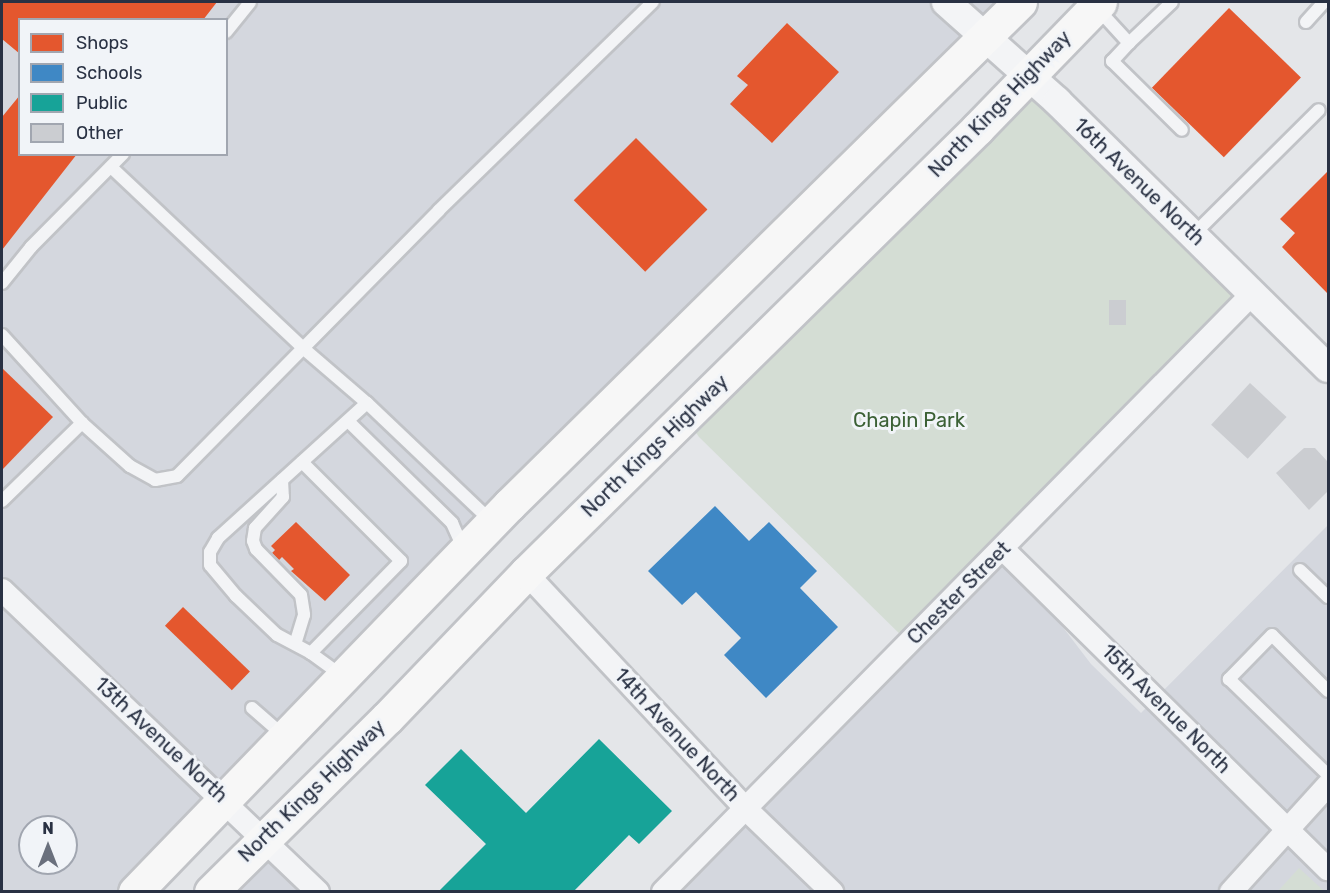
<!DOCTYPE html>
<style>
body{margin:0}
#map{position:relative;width:1330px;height:893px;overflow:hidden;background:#e4e6e9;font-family:Rubik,sans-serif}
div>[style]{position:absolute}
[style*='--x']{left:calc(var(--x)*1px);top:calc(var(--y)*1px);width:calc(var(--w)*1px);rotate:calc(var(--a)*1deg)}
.built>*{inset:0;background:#d4d7de}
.green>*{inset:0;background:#d4ddd4}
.shops>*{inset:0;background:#e4572e;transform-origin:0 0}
.schools>*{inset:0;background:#3f88c5}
.public>*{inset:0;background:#17a398}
.building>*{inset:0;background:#cbcdd1;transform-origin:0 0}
.roads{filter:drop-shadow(2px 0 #c1c3c7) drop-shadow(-2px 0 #c1c3c7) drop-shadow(0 2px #c1c3c7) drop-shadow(0 -2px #c1c3c7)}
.service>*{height:12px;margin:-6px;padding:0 6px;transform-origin:6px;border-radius:6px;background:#f3f4f6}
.minor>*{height:22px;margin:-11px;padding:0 11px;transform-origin:11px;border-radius:11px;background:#f3f4f6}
.tertiary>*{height:28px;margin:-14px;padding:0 14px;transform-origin:14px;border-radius:14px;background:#f3f4f6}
.primary>*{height:33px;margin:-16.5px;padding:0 16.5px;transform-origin:16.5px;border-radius:16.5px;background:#f7f7f7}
span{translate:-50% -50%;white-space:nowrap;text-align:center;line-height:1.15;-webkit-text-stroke:6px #f1f4f8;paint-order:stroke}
.street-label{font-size:20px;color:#293143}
.park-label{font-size:20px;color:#3b6035}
.frame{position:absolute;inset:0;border:3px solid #293143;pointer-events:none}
.legend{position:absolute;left:18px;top:18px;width:210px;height:138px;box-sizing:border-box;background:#f1f4f8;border:2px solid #a1a6b0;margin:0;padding:8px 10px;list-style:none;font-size:18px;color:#293143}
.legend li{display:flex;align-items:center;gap:12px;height:30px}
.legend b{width:30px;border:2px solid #a1a6b0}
.north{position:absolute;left:18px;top:815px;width:60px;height:60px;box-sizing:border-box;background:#f1f4f8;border:2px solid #a1a6b0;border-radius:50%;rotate:0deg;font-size:16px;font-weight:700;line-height:24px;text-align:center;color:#293143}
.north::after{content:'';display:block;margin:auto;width:21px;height:27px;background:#6a707d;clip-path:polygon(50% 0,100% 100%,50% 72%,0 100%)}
</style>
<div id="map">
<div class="built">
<div style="clip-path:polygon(evenodd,2px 2px,1020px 2px,134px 891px,2px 892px,2px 2px,20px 20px,226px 20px,226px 154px,20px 154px,20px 20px,2px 2px,30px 827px,66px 827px,66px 863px,30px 863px,30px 827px)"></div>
<div style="clip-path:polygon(1328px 525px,1328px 891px,661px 892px,1003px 549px,1091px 664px,1141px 713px)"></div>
<div style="clip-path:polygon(264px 837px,318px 892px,211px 892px)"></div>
</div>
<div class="green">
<div style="clip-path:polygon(1028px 76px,1253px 293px,909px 643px,699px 437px,685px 417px)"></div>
<div style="clip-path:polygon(1299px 868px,1324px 891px,1278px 891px)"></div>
</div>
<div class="shops">
<div style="clip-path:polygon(2px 2px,217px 2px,203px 20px,20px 20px,20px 54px,2px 39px)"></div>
<div style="left:1229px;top:8px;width:100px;height:111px;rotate:44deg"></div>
<div style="clip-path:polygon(787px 23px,839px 72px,772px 143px,730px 104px,748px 85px,737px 76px)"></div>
<div style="clip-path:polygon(20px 95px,20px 154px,77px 154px,2px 250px,2px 117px)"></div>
<div style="left:636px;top:138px;width:101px;height:88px;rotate:45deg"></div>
<div style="clip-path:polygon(1328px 171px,1328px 294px,1282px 247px,1295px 233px,1280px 219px)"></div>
<div style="clip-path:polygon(2px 368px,53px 417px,2px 470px)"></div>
<div style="clip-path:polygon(296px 522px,350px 575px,325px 601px,291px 571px,294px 569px,282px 557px,279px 560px,272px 553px,275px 550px,271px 546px)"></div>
<div style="left:183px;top:607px;width:93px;height:26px;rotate:44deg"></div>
</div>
<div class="schools">
<div style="clip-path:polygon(715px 506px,749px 541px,769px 522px,817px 571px,800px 588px,838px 627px,766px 698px,724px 655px,741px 638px,696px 592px,682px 605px,648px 571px)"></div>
</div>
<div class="public">
<div style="clip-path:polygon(599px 739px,672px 811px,639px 844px,629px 835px,573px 892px,438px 892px,486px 844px,425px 785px,461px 749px,526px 813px)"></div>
</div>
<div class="building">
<div style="left:1109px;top:300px;width:17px;height:25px"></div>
<div style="left:1250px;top:383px;width:50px;height:57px;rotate:43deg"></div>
<div style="clip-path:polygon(1304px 448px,1315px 448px,1328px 462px,1328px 491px,1309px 510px,1276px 473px)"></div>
</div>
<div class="roads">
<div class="service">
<div style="--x:1096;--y:7;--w:49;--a:47.5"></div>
<div style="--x:1129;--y:43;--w:59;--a:-43.6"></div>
<div style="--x:1306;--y:22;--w:27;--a:-48"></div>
<div style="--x:226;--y:32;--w:38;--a:-51"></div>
<div style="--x:1129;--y:43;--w:25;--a:133"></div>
<div style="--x:1112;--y:61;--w:98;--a:44.6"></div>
<div style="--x:111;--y:167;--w:264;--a:43.3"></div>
<div style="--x:303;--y:348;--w:84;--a:40.7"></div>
<div style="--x:367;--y:403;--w:173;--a:43.6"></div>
<div style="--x:1193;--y:235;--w:177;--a:-44.8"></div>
<div style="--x:2;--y:283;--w:46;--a:-51.1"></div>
<div style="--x:31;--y:247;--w:131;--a:-45.3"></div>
<div style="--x:2;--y:335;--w:119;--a:47.7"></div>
<div style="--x:82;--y:423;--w:64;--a:41.9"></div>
<div style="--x:130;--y:466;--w:29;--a:29"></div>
<div style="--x:155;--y:480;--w:22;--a:-10"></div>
<div style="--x:177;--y:476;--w:373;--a:-45.4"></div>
<div style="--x:439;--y:210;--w:298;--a:-44.2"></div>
<div style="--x:348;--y:421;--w:146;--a:44.4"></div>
<div style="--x:452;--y:523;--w:27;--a:66"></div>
<div style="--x:302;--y:462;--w:140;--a:45"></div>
<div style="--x:401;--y:561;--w:129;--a:134.4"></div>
<div style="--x:282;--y:480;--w:17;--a:87"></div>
<div style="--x:283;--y:497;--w:42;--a:132.1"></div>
<div style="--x:255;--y:528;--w:13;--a:99"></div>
<div style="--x:253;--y:541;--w:9;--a:69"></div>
<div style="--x:256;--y:549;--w:64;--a:45.6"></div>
<div style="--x:301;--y:595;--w:20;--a:81"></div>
<div style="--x:304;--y:615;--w:30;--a:107"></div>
<div style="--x:2;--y:501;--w:112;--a:-44.3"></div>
<div style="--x:1300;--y:570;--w:39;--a:44"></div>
<div style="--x:341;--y:675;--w:37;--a:-144"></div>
<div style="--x:311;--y:653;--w:38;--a:-152"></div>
<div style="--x:277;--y:635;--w:57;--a:-136.4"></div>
<div style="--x:236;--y:596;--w:40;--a:-130"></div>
<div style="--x:210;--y:565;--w:13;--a:-90"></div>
<div style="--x:210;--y:552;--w:16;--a:-60"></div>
<div style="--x:218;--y:538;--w:201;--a:-42.2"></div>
<div style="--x:1328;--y:691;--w:79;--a:-135"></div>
<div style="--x:1272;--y:635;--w:62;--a:134.3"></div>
<div style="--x:1229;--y:679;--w:138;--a:44.1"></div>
<div style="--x:252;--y:708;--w:43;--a:41.2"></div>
</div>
<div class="minor">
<div style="--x:1003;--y:549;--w:456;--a:44.6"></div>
<div style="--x:526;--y:573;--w:323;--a:47"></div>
<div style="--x:746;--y:809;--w:120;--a:44"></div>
<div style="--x:2;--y:590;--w:437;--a:43.7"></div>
<div style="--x:663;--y:892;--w:841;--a:-45.43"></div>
<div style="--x:1231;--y:892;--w:144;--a:-47.8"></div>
</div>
<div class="tertiary">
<div style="--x:946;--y:2;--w:149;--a:41.7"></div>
<div style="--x:1057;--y:101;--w:380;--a:44.6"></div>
</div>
<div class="primary">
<div style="--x:135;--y:892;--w:538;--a:-45.98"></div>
<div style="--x:509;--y:505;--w:717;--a:-44.55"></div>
<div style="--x:211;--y:892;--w:247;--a:-44.7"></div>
<div style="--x:387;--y:718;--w:201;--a:-46.2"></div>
<div style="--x:526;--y:573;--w:634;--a:-44.55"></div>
<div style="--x:978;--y:128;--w:175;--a:-45.9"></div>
</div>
</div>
<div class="street-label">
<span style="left:1000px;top:104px;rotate:-46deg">North Kings Highway</span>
<span style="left:1139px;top:182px;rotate:44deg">16th Avenue North</span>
<span style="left:655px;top:446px;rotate:-44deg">North Kings Highway</span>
<span style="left:959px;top:593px;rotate:-45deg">Chester Street</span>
<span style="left:1166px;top:709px;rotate:45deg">15th Avenue North</span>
<span style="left:677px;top:735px;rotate:47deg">14th Avenue North</span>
<span style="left:161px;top:740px;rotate:43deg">13th Avenue North</span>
<span style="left:312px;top:791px;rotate:-44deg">North Kings Highway</span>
</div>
<div class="park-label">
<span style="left:909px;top:420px">Chapin Park</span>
</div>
<div class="frame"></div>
<ul class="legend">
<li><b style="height:16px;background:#e4572e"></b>Shops</li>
<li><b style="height:16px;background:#3f88c5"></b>Schools</li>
<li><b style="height:16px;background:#17a398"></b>Public</li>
<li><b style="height:16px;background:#cbcdd1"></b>Other</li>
</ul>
<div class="north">N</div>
</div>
